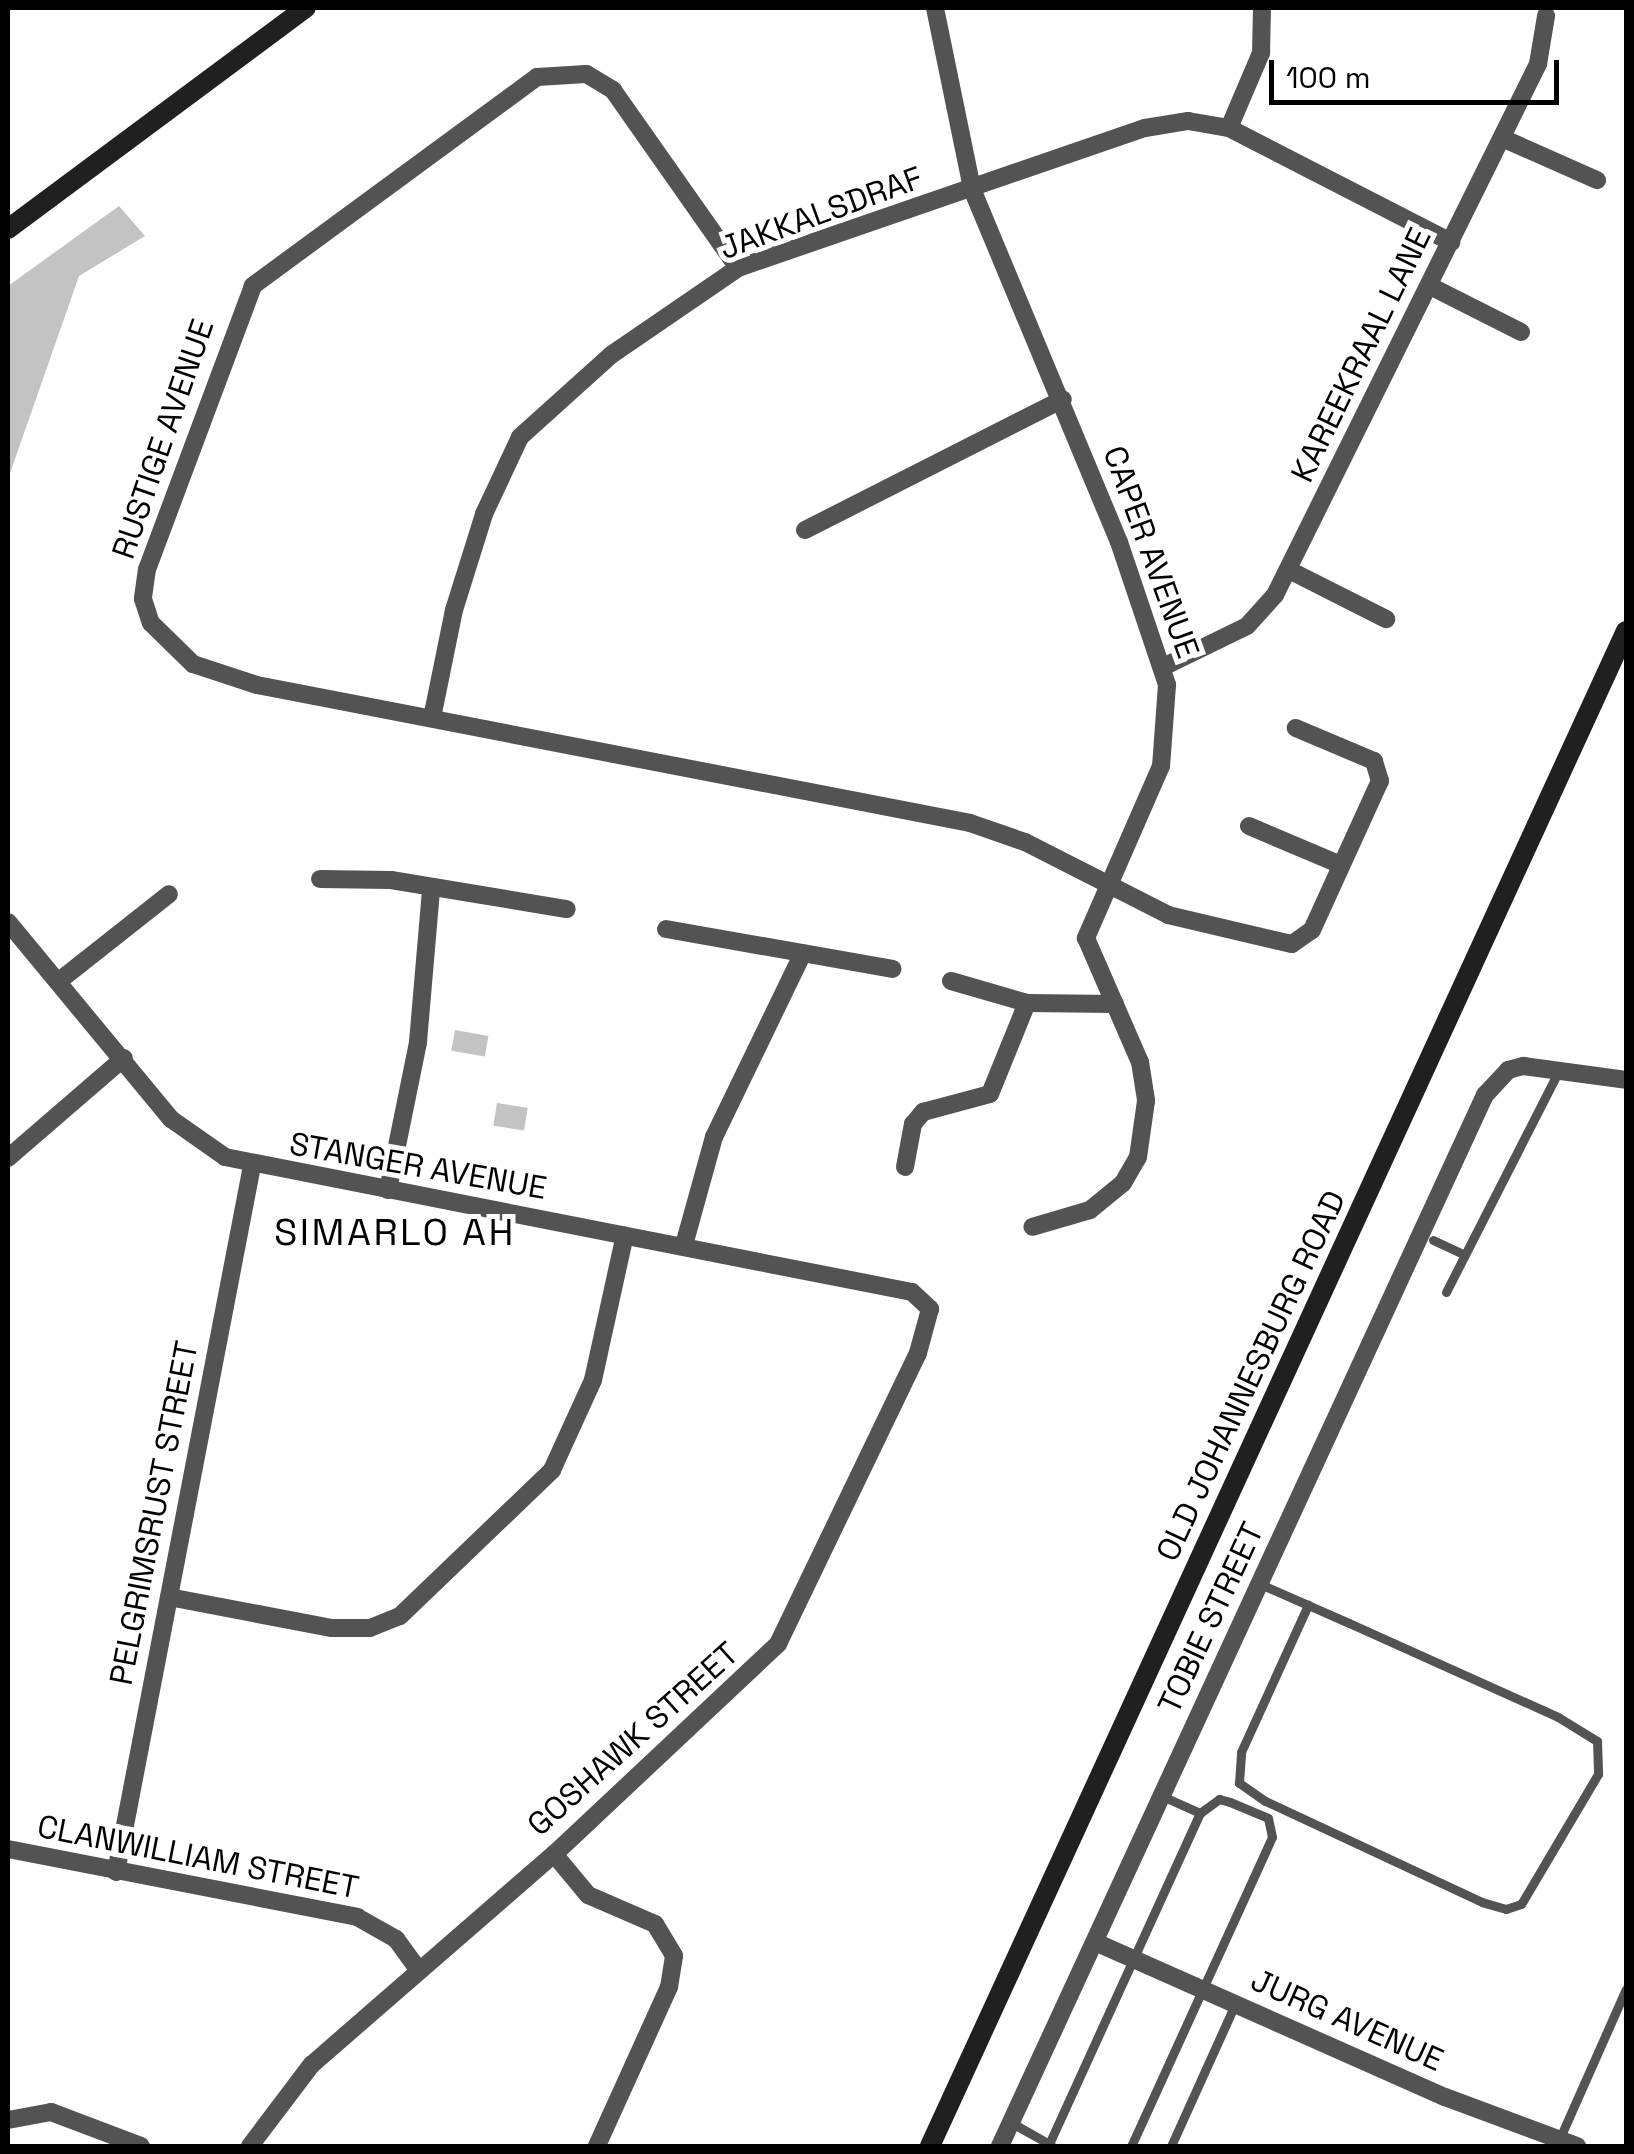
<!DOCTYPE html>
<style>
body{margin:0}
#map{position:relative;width:1634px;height:2154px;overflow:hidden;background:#fff;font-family:"Space Grotesk",sans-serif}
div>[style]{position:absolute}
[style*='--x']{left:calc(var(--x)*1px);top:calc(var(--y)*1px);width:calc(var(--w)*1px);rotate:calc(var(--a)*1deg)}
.building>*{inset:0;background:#c3c3c3;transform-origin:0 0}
.lane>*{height:9px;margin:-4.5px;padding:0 4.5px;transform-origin:4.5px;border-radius:4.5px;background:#535353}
.street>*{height:18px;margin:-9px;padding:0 9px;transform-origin:9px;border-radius:9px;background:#535353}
.secondary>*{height:20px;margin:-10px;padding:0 10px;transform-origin:10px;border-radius:10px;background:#202020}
span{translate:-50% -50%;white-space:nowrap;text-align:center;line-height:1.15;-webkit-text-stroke:10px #fff;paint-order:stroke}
.street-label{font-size:32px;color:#000}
.quarter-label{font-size:38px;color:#000;letter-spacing:2.5px}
.frame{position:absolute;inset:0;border:10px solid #000;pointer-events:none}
.scale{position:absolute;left:1269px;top:60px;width:290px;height:45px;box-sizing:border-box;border:5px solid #000;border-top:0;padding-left:12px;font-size:30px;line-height:35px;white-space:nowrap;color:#000;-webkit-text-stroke:8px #fff;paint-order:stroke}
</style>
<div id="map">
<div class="building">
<div style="clip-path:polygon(119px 206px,145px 236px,79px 276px,8px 479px,8px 286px)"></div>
<div style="left:455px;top:1030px;width:34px;height:21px;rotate:10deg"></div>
<div style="left:497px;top:1103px;width:31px;height:23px;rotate:9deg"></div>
</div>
<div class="lane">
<div style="--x:1433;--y:1240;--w:35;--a:25"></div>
<div style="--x:1446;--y:1292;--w:249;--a:-63"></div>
<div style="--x:1260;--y:1584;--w:52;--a:23.6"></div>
<div style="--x:1308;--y:1605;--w:45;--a:23.7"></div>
<div style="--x:1349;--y:1623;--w:229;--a:24.2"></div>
<div style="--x:1558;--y:1717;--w:46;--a:31.6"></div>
<div style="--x:1597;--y:1741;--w:33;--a:88"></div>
<div style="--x:1598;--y:1774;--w:151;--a:120.6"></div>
<div style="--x:1521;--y:1904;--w:16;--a:162"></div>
<div style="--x:1506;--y:1909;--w:25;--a:-164"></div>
<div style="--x:1482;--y:1902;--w:239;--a:-155"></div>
<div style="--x:1265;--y:1801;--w:32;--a:-145"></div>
<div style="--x:1239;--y:1783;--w:31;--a:-86"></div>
<div style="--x:1241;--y:1752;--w:162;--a:-65.5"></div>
<div style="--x:1162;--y:1796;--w:42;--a:24.1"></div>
<div style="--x:1012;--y:2123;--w:45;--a:29.4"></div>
<div style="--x:1559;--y:2140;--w:165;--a:-66.1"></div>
<div style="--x:1049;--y:2144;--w:364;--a:-65.5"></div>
<div style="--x:1200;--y:1813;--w:24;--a:-36"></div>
<div style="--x:1219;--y:1799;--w:11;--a:15"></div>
<div style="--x:1230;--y:1802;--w:41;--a:22.8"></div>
<div style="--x:1268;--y:1818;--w:19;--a:78"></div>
<div style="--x:1272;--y:1837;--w:340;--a:114.5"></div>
<div style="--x:1171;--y:2146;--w:156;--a:-65.7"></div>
</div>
<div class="street">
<div style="--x:935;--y:8;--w:185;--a:78.4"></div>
<div style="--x:972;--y:189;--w:382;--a:67.4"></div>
<div style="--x:1119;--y:542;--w:151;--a:71.4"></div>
<div style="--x:1167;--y:685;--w:81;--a:94.2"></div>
<div style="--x:1161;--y:766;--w:188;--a:113.6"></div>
<div style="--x:1086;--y:938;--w:135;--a:66.5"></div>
<div style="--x:1140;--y:1062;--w:39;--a:81"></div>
<div style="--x:1146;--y:1101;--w:57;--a:98.1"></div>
<div style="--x:1138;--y:1157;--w:30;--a:120"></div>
<div style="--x:1123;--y:1183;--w:43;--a:140.7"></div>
<div style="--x:1090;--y:1210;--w:60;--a:163.7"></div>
<div style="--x:1229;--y:128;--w:82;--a:-66.9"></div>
<div style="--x:1261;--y:53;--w:45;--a:-88.7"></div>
<div style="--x:1502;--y:138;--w:104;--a:23.9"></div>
<div style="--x:738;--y:268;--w:218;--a:-125.1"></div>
<div style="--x:613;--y:90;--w:31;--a:-149"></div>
<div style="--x:586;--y:74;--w:49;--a:176.5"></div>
<div style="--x:537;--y:77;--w:353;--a:143.7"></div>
<div style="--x:253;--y:286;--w:302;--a:110.5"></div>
<div style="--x:147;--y:569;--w:30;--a:98"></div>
<div style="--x:143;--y:599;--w:25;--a:72"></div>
<div style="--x:151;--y:623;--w:59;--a:44.3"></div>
<div style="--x:193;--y:664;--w:67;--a:18.2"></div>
<div style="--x:257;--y:685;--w:726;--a:10.95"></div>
<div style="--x:970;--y:823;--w:58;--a:19.1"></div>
<div style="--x:1025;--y:842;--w:161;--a:27"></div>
<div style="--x:1168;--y:915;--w:127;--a:13.2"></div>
<div style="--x:1292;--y:944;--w:24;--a:-35"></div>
<div style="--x:1312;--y:930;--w:164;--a:-65.5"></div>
<div style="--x:1380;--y:781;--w:21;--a:-107"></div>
<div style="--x:1374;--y:761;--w:85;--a:-157.1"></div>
<div style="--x:1430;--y:286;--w:102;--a:26.8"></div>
<div style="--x:805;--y:530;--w:289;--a:-26.9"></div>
<div style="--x:1289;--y:570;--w:109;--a:26.8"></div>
<div style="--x:1163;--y:667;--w:93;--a:-26"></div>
<div style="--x:1247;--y:626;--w:42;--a:-47.9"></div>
<div style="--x:1275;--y:595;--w:593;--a:-63.65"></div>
<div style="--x:1538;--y:64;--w:49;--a:-80.5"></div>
<div style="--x:432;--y:718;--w:110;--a:-78.5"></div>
<div style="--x:454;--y:610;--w:101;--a:-72.6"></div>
<div style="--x:484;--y:514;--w:85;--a:-64.9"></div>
<div style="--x:520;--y:437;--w:122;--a:-42"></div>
<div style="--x:611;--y:355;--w:154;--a:-34.4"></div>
<div style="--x:738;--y:268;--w:430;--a:-19"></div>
<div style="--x:1145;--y:128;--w:44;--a:-9.2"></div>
<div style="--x:1188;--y:121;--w:42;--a:9.7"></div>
<div style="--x:1229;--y:128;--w:250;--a:27.2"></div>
<div style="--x:1249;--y:826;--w:100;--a:23"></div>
<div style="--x:320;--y:879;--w:71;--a:0.8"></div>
<div style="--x:391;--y:880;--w:178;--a:9.4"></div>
<div style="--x:8;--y:922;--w:256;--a:50.4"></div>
<div style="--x:171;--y:1119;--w:66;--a:35.1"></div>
<div style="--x:225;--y:1157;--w:700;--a:11.12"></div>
<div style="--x:912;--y:1292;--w:25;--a:43"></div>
<div style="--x:930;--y:1309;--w:46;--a:105.3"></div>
<div style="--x:918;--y:1353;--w:323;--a:115.7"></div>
<div style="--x:778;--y:1644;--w:307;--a:136.8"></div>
<div style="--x:554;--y:1854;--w:320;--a:139"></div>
<div style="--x:312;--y:2064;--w:103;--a:127.1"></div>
<div style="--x:666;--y:929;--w:230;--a:10"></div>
<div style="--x:59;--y:981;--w:140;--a:-38.3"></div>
<div style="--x:951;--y:981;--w:79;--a:16.1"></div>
<div style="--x:1027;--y:1003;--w:88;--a:0.7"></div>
<div style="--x:8;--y:1158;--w:153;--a:-40.8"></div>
<div style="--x:905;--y:1167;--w:44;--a:-79.5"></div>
<div style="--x:913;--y:1124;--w:16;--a:-50"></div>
<div style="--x:923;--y:1112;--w:69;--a:-15"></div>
<div style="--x:990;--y:1094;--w:98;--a:-67.9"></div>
<div style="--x:388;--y:1190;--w:151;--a:-78.5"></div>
<div style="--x:418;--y:1042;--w:154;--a:-85.1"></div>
<div style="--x:684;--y:1245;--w:112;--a:-74.5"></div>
<div style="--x:714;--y:1137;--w:204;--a:-64.2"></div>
<div style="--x:169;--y:1597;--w:166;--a:10.8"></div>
<div style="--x:332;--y:1628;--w:38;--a:0"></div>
<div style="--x:370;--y:1628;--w:32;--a:-22"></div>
<div style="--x:400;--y:1616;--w:211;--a:-43.8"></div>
<div style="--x:552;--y:1470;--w:99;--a:-65.5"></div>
<div style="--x:593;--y:1380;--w:148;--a:-77.6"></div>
<div style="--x:8;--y:1849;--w:356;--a:11"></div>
<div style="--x:357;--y:1917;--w:45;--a:29.4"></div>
<div style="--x:396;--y:1939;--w:36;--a:54"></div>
<div style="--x:554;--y:1854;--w:53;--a:50.3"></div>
<div style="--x:588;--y:1895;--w:73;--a:23.4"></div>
<div style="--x:655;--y:1924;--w:37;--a:59"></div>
<div style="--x:674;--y:1956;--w:31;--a:99"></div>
<div style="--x:669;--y:1987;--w:175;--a:114.4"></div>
<div style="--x:116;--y:1872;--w:719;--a:-79.1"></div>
<div style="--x:1095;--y:1942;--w:383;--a:23.9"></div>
<div style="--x:1445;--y:2097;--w:141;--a:20.4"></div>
<div style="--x:8;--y:2120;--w:44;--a:-10.5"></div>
<div style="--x:51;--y:2112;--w:96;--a:20.7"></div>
<div style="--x:1000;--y:2146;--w:1158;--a:-65.23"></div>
<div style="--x:1485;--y:1095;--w:34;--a:-47"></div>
<div style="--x:1508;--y:1070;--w:16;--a:-15"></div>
<div style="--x:1523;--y:1066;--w:104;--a:7.7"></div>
</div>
<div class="secondary">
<div style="--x:8;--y:229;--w:371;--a:-36.6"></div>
<div style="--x:930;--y:2146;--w:1667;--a:-65.33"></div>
</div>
<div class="street-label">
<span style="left:821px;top:213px;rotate:-20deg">JAKKALSDRAF</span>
<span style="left:1361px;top:355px;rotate:-64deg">KAREEKRAAL LANE</span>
<span style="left:163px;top:439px;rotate:-71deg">RUSTIGE AVENUE</span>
<span style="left:1151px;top:552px;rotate:70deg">CAPER AVENUE</span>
<span style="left:418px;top:1166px;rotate:10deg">STANGER AVENUE</span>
<span style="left:1251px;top:1376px;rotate:-65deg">OLD JOHANNESBURG ROAD</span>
<span style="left:154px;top:1513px;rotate:-79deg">PELGRIMSRUST STREET</span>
<span style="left:1211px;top:1618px;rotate:-65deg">TOBIE STREET</span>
<span style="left:633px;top:1739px;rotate:-42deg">GOSHAWK STREET</span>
<span style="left:198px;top:1857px;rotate:11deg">CLANWILLIAM STREET</span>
<span style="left:1347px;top:2020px;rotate:24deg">JURG AVENUE</span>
</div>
<div class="quarter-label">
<span style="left:395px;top:1233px">SIMARLO AH</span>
</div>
<div class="frame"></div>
<div class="scale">100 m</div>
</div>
